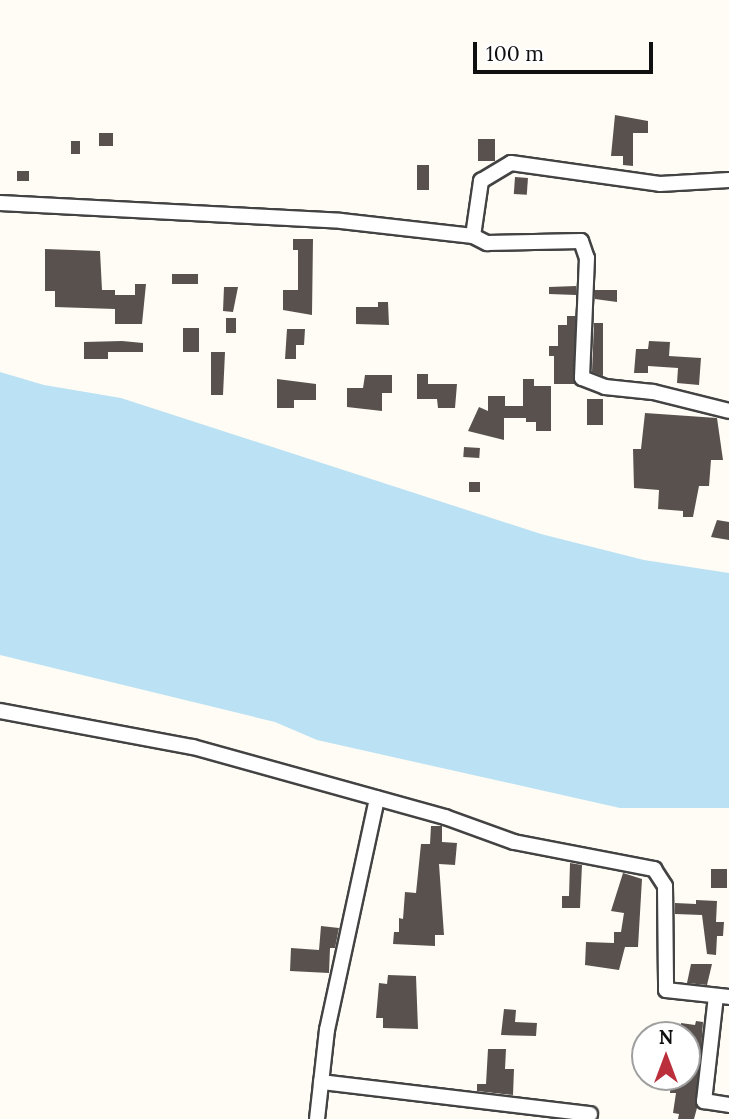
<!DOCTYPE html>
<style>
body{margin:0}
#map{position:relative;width:729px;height:1119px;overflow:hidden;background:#fefcf4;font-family:Lora,serif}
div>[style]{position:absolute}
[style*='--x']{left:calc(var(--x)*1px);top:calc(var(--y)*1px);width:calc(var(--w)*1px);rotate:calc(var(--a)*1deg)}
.water>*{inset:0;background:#bbe1f4}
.building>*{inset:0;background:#59514d;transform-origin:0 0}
.roads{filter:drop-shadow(2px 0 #434343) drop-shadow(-2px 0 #434343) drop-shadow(0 2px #434343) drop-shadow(0 -2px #434343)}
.minor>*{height:14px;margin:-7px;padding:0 7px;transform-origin:7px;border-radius:7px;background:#fff}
span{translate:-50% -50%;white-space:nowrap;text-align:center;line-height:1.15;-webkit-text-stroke:7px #fff;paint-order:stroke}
.north{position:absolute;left:631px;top:1021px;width:70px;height:70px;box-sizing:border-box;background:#fff;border:2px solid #9f9f9f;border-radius:50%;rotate:0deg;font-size:19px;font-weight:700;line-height:28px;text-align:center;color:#101010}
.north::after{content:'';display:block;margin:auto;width:24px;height:32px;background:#bb2e3c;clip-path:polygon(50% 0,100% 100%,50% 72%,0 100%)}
.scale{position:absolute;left:473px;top:42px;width:180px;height:32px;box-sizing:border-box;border:4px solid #101010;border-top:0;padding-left:9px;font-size:21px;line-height:24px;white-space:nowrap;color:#101010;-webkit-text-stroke:5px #fff;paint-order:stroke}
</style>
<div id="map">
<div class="water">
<div style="clip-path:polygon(0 372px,44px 385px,121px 398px,541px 534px,644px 560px,729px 573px,729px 808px,620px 808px,317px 740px,275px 722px,0 655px)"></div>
</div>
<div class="building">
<div style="clip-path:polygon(615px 115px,648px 121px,648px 133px,633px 133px,633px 166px,623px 165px,623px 156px,611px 156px)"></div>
<div style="left:99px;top:133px;width:14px;height:13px"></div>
<div style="left:478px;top:139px;width:17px;height:22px"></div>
<div style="left:71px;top:141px;width:9px;height:13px"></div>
<div style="left:417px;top:165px;width:12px;height:25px"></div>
<div style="left:17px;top:171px;width:12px;height:10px"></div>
<div style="left:515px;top:177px;width:13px;height:17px;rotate:4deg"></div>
<div style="clip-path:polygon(293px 239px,313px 239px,312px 315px,283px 310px,283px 290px,298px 290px,298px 250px,293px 250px)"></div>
<div style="clip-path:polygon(45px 249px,100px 251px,102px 290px,115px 290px,115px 295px,135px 295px,135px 284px,146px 284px,142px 324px,115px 324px,115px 309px,55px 307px,55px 291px,45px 291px)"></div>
<div style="left:172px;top:274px;width:26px;height:10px"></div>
<div style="clip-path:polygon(576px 286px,576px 295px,549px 294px,549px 287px)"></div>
<div style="clip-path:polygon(224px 287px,238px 287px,233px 312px,223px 311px)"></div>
<div style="clip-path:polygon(595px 290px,617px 290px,617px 302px,595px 299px)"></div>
<div style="clip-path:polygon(378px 302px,388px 302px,389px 325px,356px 324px,356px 307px,378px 307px)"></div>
<div style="clip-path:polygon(567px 316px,575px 316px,575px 384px,554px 384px,554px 356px,549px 356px,549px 346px,558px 346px,558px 325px,567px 325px)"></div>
<div style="left:226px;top:318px;width:10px;height:15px"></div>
<div style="clip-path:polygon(594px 323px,603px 323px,603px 376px,592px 372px)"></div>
<div style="left:183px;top:328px;width:16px;height:24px"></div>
<div style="clip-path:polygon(287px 329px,305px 329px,304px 345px,296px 345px,296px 359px,285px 359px)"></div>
<div style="clip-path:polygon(122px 341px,143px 343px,143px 352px,108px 352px,108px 359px,84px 359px,84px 342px)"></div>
<div style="clip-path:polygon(649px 341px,670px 342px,669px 356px,701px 358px,699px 385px,677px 383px,678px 368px,648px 366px,648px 373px,634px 373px,636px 349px,648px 349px)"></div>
<div style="clip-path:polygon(211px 352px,225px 352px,223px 395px,211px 395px)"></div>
<div style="clip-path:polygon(417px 374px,428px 374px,428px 384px,457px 384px,455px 408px,438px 408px,437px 399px,417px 399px)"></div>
<div style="clip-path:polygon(365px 375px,392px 375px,392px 393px,382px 393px,382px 411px,347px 407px,347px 388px,363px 388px)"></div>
<div style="clip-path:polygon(277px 379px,316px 384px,316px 400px,294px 400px,294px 408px,277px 408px)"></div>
<div style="clip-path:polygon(523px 379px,534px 379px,534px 386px,551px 386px,551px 431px,536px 431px,536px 422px,526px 422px,526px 418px,504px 418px,504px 440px,468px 431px,479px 407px,488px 411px,488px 396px,505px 396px,505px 406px,523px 406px)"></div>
<div style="left:587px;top:399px;width:16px;height:26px"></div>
<div style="clip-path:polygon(645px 413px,717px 418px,723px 460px,711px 460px,709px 486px,699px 486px,693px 517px,683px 517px,683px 511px,658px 509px,659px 490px,634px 488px,633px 449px,641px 449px)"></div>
<div style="left:464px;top:447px;width:16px;height:10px;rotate:4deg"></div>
<div style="left:469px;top:482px;width:11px;height:10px"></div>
<div style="clip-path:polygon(717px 520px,729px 522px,729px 540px,711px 537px)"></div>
<div style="clip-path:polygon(431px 826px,442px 826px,442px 842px,457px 843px,455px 865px,439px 864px,444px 935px,435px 935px,435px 946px,393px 944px,394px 932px,399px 932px,399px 918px,403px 919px,405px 892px,416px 893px,421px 844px,430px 844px)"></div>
<div style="clip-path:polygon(570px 863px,582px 865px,580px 908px,562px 908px,562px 896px,569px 896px)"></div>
<div style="left:711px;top:869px;width:16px;height:19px"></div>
<div style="clip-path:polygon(623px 873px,642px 879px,638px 947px,625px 947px,619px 970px,585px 965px,586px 942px,614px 943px,614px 932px,621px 932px,624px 913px,611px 911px)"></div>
<div style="clip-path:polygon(696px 900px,717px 901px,716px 922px,724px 922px,723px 936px,717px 936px,716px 955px,707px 954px,702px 915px,675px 914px,675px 903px,696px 904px)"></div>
<div style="clip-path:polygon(321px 926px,339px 928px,335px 948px,330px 948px,329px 973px,290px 971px,291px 948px,319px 950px)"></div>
<div style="clip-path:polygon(691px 964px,712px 964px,707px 985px,687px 983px)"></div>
<div style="clip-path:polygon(388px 975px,416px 976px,418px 1029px,383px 1028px,383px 1018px,376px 1018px,379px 983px,387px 984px)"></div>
<div style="clip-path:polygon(504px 1009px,516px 1010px,515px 1022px,537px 1023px,536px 1036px,501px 1035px)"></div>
<div style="clip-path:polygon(696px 1021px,703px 1022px,697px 1108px,694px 1119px,678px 1119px,679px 1114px,673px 1113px,676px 1093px,670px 1093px,671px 1077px,687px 1077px,692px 1037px,680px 1035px,681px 1023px,695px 1025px)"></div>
<div style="clip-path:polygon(488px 1049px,506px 1049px,505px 1069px,514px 1069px,513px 1095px,477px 1091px,477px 1084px,486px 1084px)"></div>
</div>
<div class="roads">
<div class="minor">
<div style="--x:0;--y:203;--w:341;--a:3"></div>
<div style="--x:341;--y:221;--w:133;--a:6.5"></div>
<div style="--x:473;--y:236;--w:56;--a:-81.7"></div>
<div style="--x:481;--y:181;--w:35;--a:-31"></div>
<div style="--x:511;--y:163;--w:150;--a:8"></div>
<div style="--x:660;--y:184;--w:69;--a:-3.3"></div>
<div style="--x:473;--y:236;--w:16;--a:27"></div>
<div style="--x:487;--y:243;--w:94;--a:-1.2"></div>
<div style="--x:581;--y:241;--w:18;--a:71"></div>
<div style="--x:587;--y:258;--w:120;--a:92.4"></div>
<div style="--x:582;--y:378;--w:25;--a:21"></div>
<div style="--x:605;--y:387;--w:48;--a:5.9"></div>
<div style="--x:653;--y:392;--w:78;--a:14"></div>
<div style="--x:0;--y:711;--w:196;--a:10.6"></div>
<div style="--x:193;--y:747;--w:262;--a:15.5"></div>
<div style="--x:445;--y:817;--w:73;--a:19.9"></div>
<div style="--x:514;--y:842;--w:143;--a:10.9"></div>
<div style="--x:654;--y:869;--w:20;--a:57"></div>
<div style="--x:665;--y:886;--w:104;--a:89.4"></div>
<div style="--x:666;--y:990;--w:63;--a:6.3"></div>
<div style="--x:716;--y:996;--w:106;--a:96.5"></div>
<div style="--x:704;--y:1101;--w:25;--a:9"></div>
<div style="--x:321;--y:1082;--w:271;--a:6.8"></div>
<div style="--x:317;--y:1119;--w:90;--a:-83.6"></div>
<div style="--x:327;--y:1030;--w:237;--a:-77.8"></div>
</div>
</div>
<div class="north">N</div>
<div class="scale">100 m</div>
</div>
